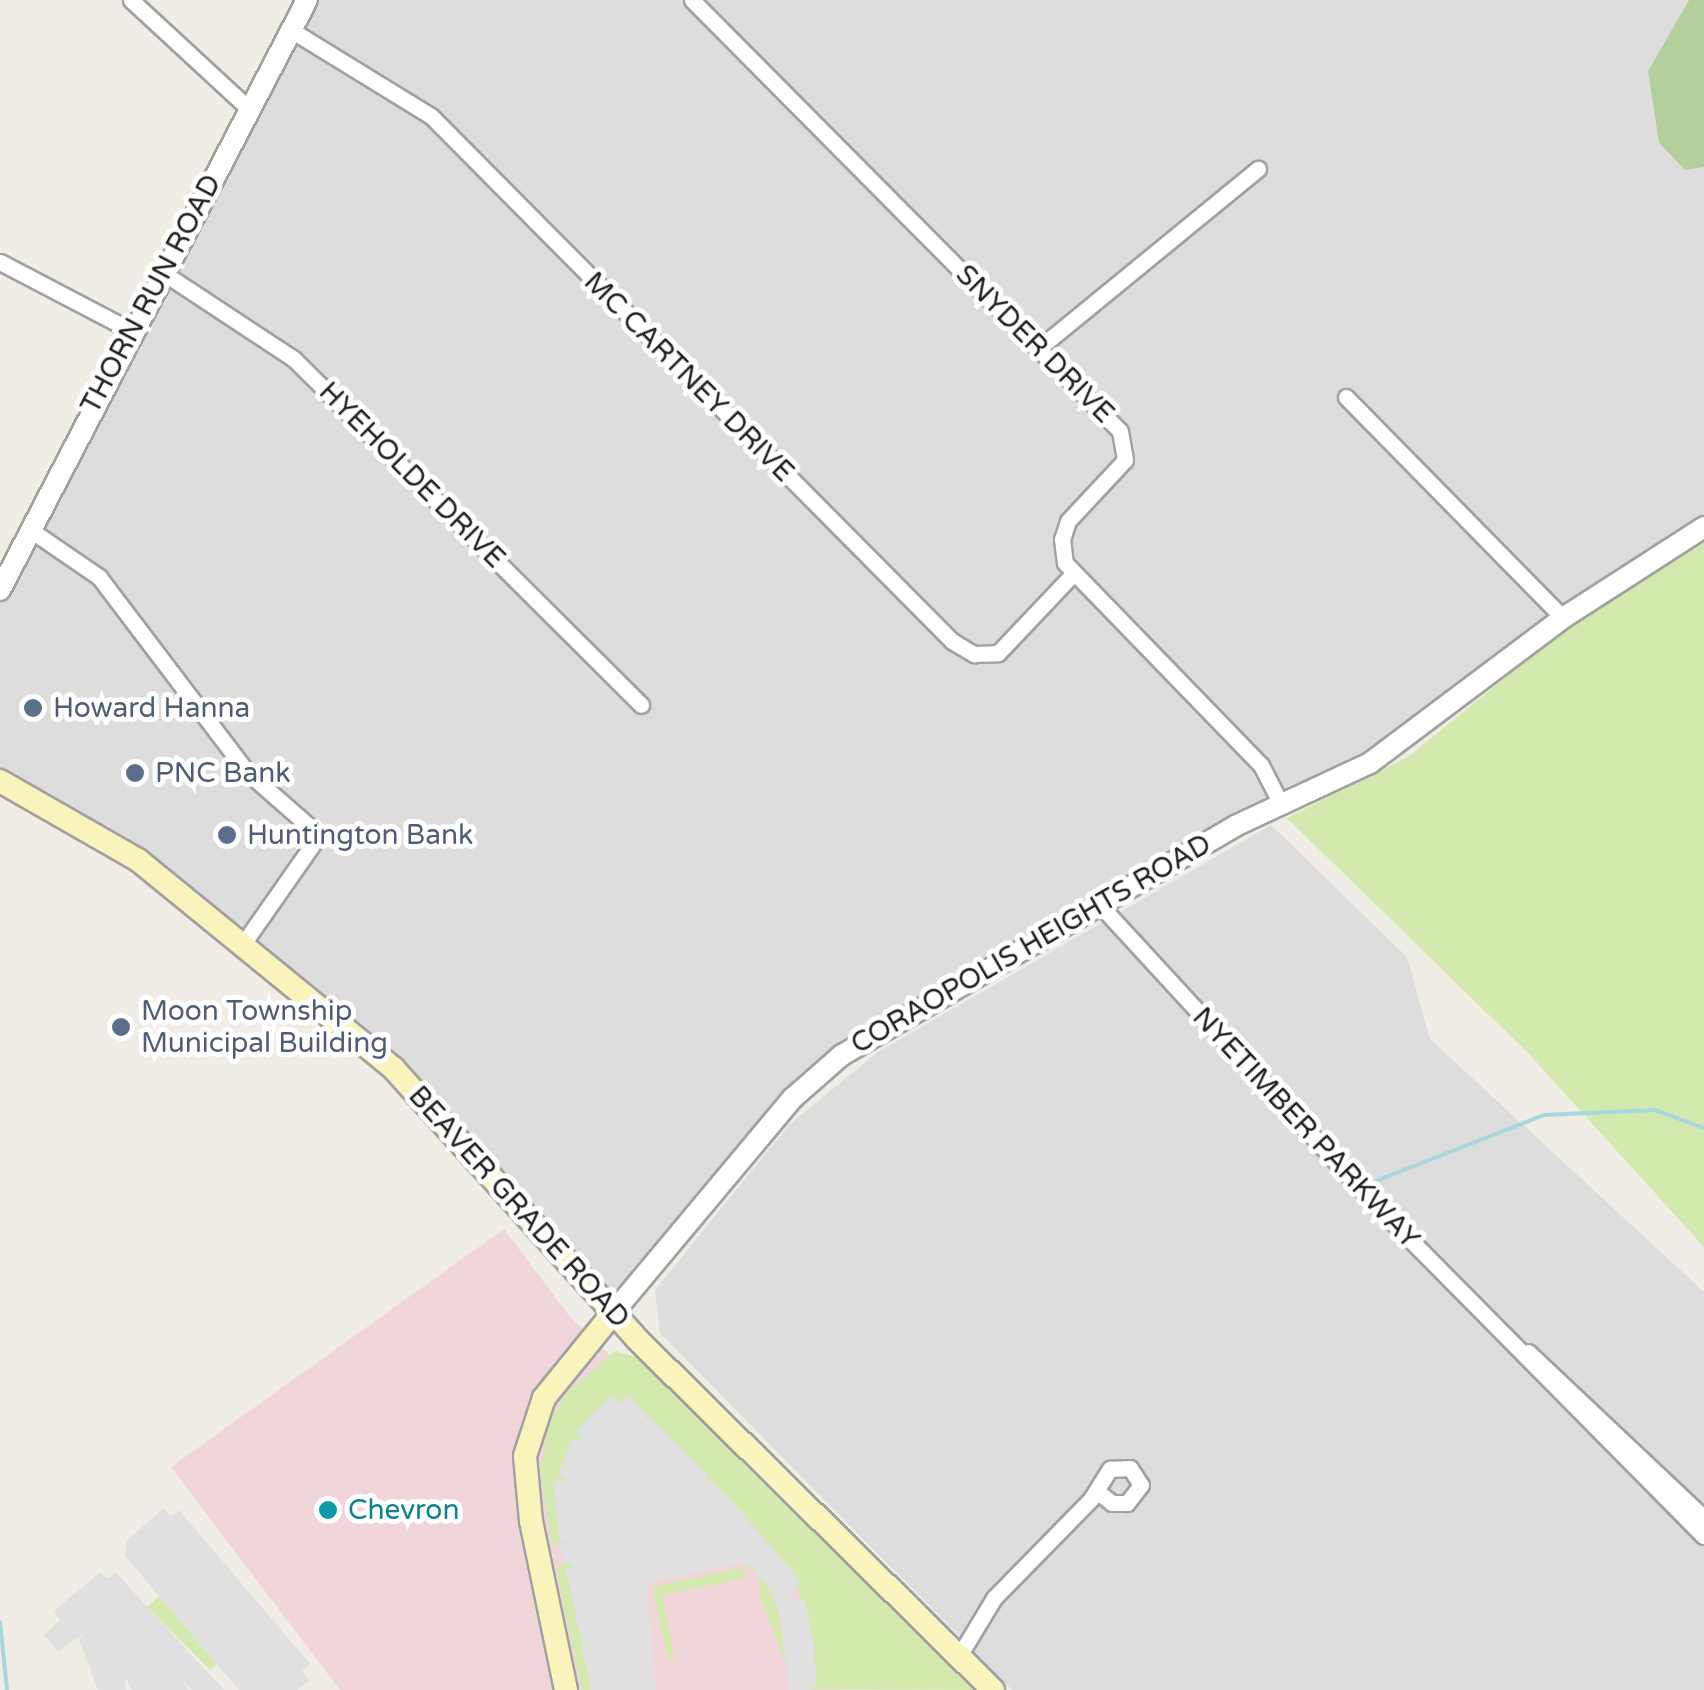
<!DOCTYPE html>
<style>
body{margin:0}
#map{position:relative;width:1704px;height:1690px;overflow:hidden;background:#f0ece6;font-family:"Varela Round",sans-serif}
div>[style]{position:absolute}
[style*='--x']{left:calc(var(--x)*1px);top:calc(var(--y)*1px);width:calc(var(--w)*1px);rotate:calc(var(--a)*1deg)}
.residential>*{inset:0;background:#dedddd}
.commercial>*{inset:0;background:#f1d6d9}
.grass>*{inset:0;background:#d3e9ad}
.forest>*{inset:0;background:#b2cf9c}
.parking>*{inset:0;background:#e0e0e0}
.stream>*{height:4px;margin:-2px;padding:0 2px;transform-origin:2px;border-radius:2px;background:#a8d8dd}
.roads{filter:drop-shadow(2px 0 #a1a1a1) drop-shadow(-2px 0 #a1a1a1) drop-shadow(0 2px #a1a1a1) drop-shadow(0 -2px #a1a1a1)}
.minor>*{height:15px;margin:-7.5px;padding:0 7.5px;transform-origin:7.5px;border-radius:7.5px;background:#fff}
.tertiary>*{height:20px;margin:-10px;padding:0 10px;transform-origin:10px;border-radius:10px;background:#fff}
.secondary>*{height:22px;margin:-11px;padding:0 11px;transform-origin:11px;border-radius:11px;background:#f9f4bc}
.dots>*{width:28px;height:28px;translate:-50% -50%;box-sizing:border-box;border:5px solid #fff;border-radius:50%}
span{translate:-50% -50%;white-space:nowrap;text-align:center;line-height:1.15;-webkit-text-stroke:10px #fff;paint-order:stroke}
.street-label{font-size:28px;color:#202020}
.service-label{font-size:28px;color:#4e5e75}
.left{translate:0 -50%;text-align:left}
.culture-label{font-size:28px;color:#0d838f}
</style>
<div id="map">
<div class="residential">
<div style="clip-path:polygon(307px 0,1689px 0,1648px 71px,1685px 170px,1704px 167px,1704px 527px,1329px 785px,842px 1055px,613px 1313px,453px 1131px,243px 944px,0 781px,0 590px)"></div>
<div style="clip-path:polygon(1271px 825px,1407px 957px,1430px 1039px,1704px 1292px,1704px 1690px,1012px 1690px,660px 1333px,655px 1290px,789px 1125px,878px 1052px)"></div>
</div>
<div class="commercial">
<div style="clip-path:polygon(504px 1229px,570px 1317px,836px 1571px,840px 1690px,340px 1690px,171px 1467px)"></div>
</div>
<div class="grass">
<div style="clip-path:polygon(1704px 538px,1704px 1247px,1529px 1054px,1287px 818px,1409px 756px,1568px 627px)"></div>
<div style="clip-path:polygon(615px 1351px,637px 1357px,980px 1690px,806px 1689px,816px 1686px,814px 1645px,793px 1572px,711px 1479px,701px 1485px,708px 1475px,650px 1418px,641px 1425px,647px 1415px,628px 1396px,620px 1403px,612px 1396px,577px 1432px,584px 1441px,573px 1438px,568px 1479px,554px 1482px,560px 1542px,571px 1543px,552px 1543px,540px 1471px,550px 1421px,568px 1391px)"></div>
<div style="clip-path:polygon(567px 1561px,576px 1566px,567px 1569px,582px 1645px,593px 1645px,582px 1648px,591px 1690px,582px 1690px,558px 1577px,557px 1568px)"></div>
<div style="clip-path:polygon(752px 1565px,767px 1585px,777px 1603px,787px 1666px,760px 1598px,759px 1574px,744px 1567px)"></div>
<div style="clip-path:polygon(740px 1568px,747px 1576px,741px 1579px,662px 1595px,674px 1653px,669px 1662px,652px 1587px)"></div>
<div style="clip-path:polygon(159px 1596px,217px 1664px,210px 1670px,147px 1607px)"></div>
</div>
<div class="forest">
<div style="clip-path:polygon(1689px 0,1704px 0,1704px 167px,1685px 170px,1659px 143px,1648px 71px)"></div>
</div>
<div class="parking">
<div style="clip-path:polygon(611px 1396px,620px 1403px,628px 1396px,647px 1415px,640px 1424px,650px 1417px,708px 1476px,701px 1485px,711px 1479px,766px 1540px,758px 1550px,768px 1543px,793px 1572px,800px 1584px,791px 1589px,794px 1602px,805px 1600px,814px 1645px,816px 1686px,805px 1688px,815px 1690px,789px 1690px,780px 1614px,767px 1585px,746px 1562px,646px 1583px,656px 1690px,591px 1690px,582px 1647px,593px 1644px,582px 1645px,566px 1569px,575px 1565px,564px 1563px,560px 1545px,572px 1542px,560px 1542px,553px 1482px,568px 1479px,558px 1474px,573px 1438px,584px 1441px,576px 1431px)"></div>
<div style="clip-path:polygon(163px 1509px,171px 1517px,179px 1510px,310px 1664px,302px 1671px,309px 1680px,297px 1690px,239px 1690px,125px 1556px,127px 1540px)"></div>
<div style="clip-path:polygon(100px 1572px,107px 1578px,116px 1573px,224px 1690px,192px 1690px,181px 1679px,188px 1690px,132px 1690px,126px 1679px,126px 1690px,98px 1690px,79px 1639px,88px 1631px,58px 1651px,44px 1635px,60px 1620px,54px 1611px)"></div>
</div>
<div class="stream">
<div style="--x:1373;--y:1182;--w:184;--a:-21.4"></div>
<div style="--x:1544;--y:1115;--w:111;--a:-2.6"></div>
<div style="--x:1655;--y:1110;--w:52;--a:20.2"></div>
<div style="--x:0;--y:1622;--w:68;--a:84.1"></div>
</div>
<div class="roads">
<div class="minor">
<div style="--x:131;--y:0;--w:161;--a:42.7"></div>
<div style="--x:692;--y:0;--w:607;--a:45.2"></div>
<div style="--x:1120;--y:431;--w:29;--a:80"></div>
<div style="--x:1125;--y:460;--w:83;--a:133.1"></div>
<div style="--x:1068;--y:521;--w:19;--a:108"></div>
<div style="--x:1062;--y:539;--w:24;--a:83"></div>
<div style="--x:1065;--y:563;--w:281;--a:45.9"></div>
<div style="--x:1261;--y:765;--w:44;--a:62.9"></div>
<div style="--x:291;--y:30;--w:164;--a:31.6"></div>
<div style="--x:431;--y:116;--w:740;--a:45.22"></div>
<div style="--x:952;--y:641;--w:26;--a:31"></div>
<div style="--x:974;--y:654;--w:24;--a:-2"></div>
<div style="--x:998;--y:653;--w:108;--a:-46.5"></div>
<div style="--x:0;--y:262;--w:147;--a:27.6"></div>
<div style="--x:162;--y:272;--w:158;--a:33.4"></div>
<div style="--x:294;--y:359;--w:490;--a:44.9"></div>
<div style="--x:1039;--y:348;--w:283;--a:-39.3"></div>
<div style="--x:1346;--y:397;--w:310;--a:45.5"></div>
<div style="--x:29;--y:529;--w:85;--a:34.4"></div>
<div style="--x:99;--y:577;--w:243;--a:52.8"></div>
<div style="--x:246;--y:771;--w:85;--a:41.2"></div>
<div style="--x:310;--y:827;--w:15;--a:70"></div>
<div style="--x:315;--y:841;--w:126;--a:125"></div>
<div style="--x:1099;--y:904;--w:401;--a:47.4"></div>
<div style="--x:1370;--y:1199;--w:474;--a:45.3"></div>
<div style="--x:1528;--y:1352;--w:242;--a:43.3"></div>
<div style="--x:959;--y:1656;--w:68;--a:-58.9"></div>
<div style="--x:994;--y:1598;--w:139;--a:-45.6"></div>
<div style="--x:1091;--y:1499;--w:36;--a:-58"></div>
<div style="--x:1110;--y:1469;--w:20;--a:-3"></div>
<div style="--x:1130;--y:1468;--w:20;--a:57"></div>
<div style="--x:1141;--y:1485;--w:23;--a:128"></div>
<div style="--x:1127;--y:1503;--w:15;--a:180"></div>
<div style="--x:1112;--y:1503;--w:18;--a:-142"></div>
</div>
<div class="tertiary">
<div style="--x:0;--y:590;--w:665;--a:-62.51"></div>
<div style="--x:613;--y:1313;--w:280;--a:-50.1"></div>
<div style="--x:793;--y:1098;--w:65;--a:-41.3"></div>
<div style="--x:842;--y:1055;--w:455;--a:-30.2"></div>
<div style="--x:1235;--y:826;--w:149;--a:-25"></div>
<div style="--x:1370;--y:763;--w:241;--a:-36.9"></div>
<div style="--x:1563;--y:618;--w:168;--a:-32.8"></div>
</div>
<div class="secondary">
<div style="--x:0;--y:781;--w:159;--a:29.8"></div>
<div style="--x:138;--y:860;--w:330;--a:39.2"></div>
<div style="--x:394;--y:1069;--w:363;--a:48"></div>
<div style="--x:637;--y:1339;--w:500;--a:44.6"></div>
<div style="--x:566;--y:1690;--w:173;--a:-101.7"></div>
<div style="--x:531;--y:1521;--w:65;--a:-95.3"></div>
<div style="--x:525;--y:1456;--w:61;--a:-71.9"></div>
<div style="--x:544;--y:1398;--w:109;--a:-50.9"></div>
</div>
</div>
<div class="dots">
<div style="left:33px;top:708px;background:#5c6f8a"></div>
<div style="left:135px;top:773px;background:#5c6f8a"></div>
<div style="left:227px;top:835px;background:#5c6f8a"></div>
<div style="left:121px;top:1027px;background:#5c6f8a"></div>
<div style="left:328px;top:1510px;background:#0f9aa8"></div>
</div>
<div class="street-label">
<span style="left:151px;top:294px;rotate:-62deg">THORN RUN ROAD</span>
<span style="left:1035px;top:344px;rotate:45deg">SNYDER DRIVE</span>
<span style="left:689px;top:377px;rotate:45deg">MC CARTNEY DRIVE</span>
<span style="left:412px;top:475px;rotate:45deg">HYEHOLDE DRIVE</span>
<span style="left:1031px;top:944px;rotate:-30deg">CORAOPOLIS HEIGHTS ROAD</span>
<span style="left:1306px;top:1128px;rotate:47deg">NYETIMBER PARKWAY</span>
<span style="left:519px;top:1207px;rotate:48deg">BEAVER GRADE ROAD</span>
</div>
<div class="service-label">
<span class="left" style="left:53px;top:708px">Howard Hanna</span>
<span class="left" style="left:155px;top:773px">PNC Bank</span>
<span class="left" style="left:247px;top:835px">Huntington Bank</span>
<span class="left" style="left:141px;top:1027px">Moon Township<br>Municipal Building</span>
</div>
<div class="culture-label">
<span class="left" style="left:348px;top:1510px">Chevron</span>
</div>
</div>
